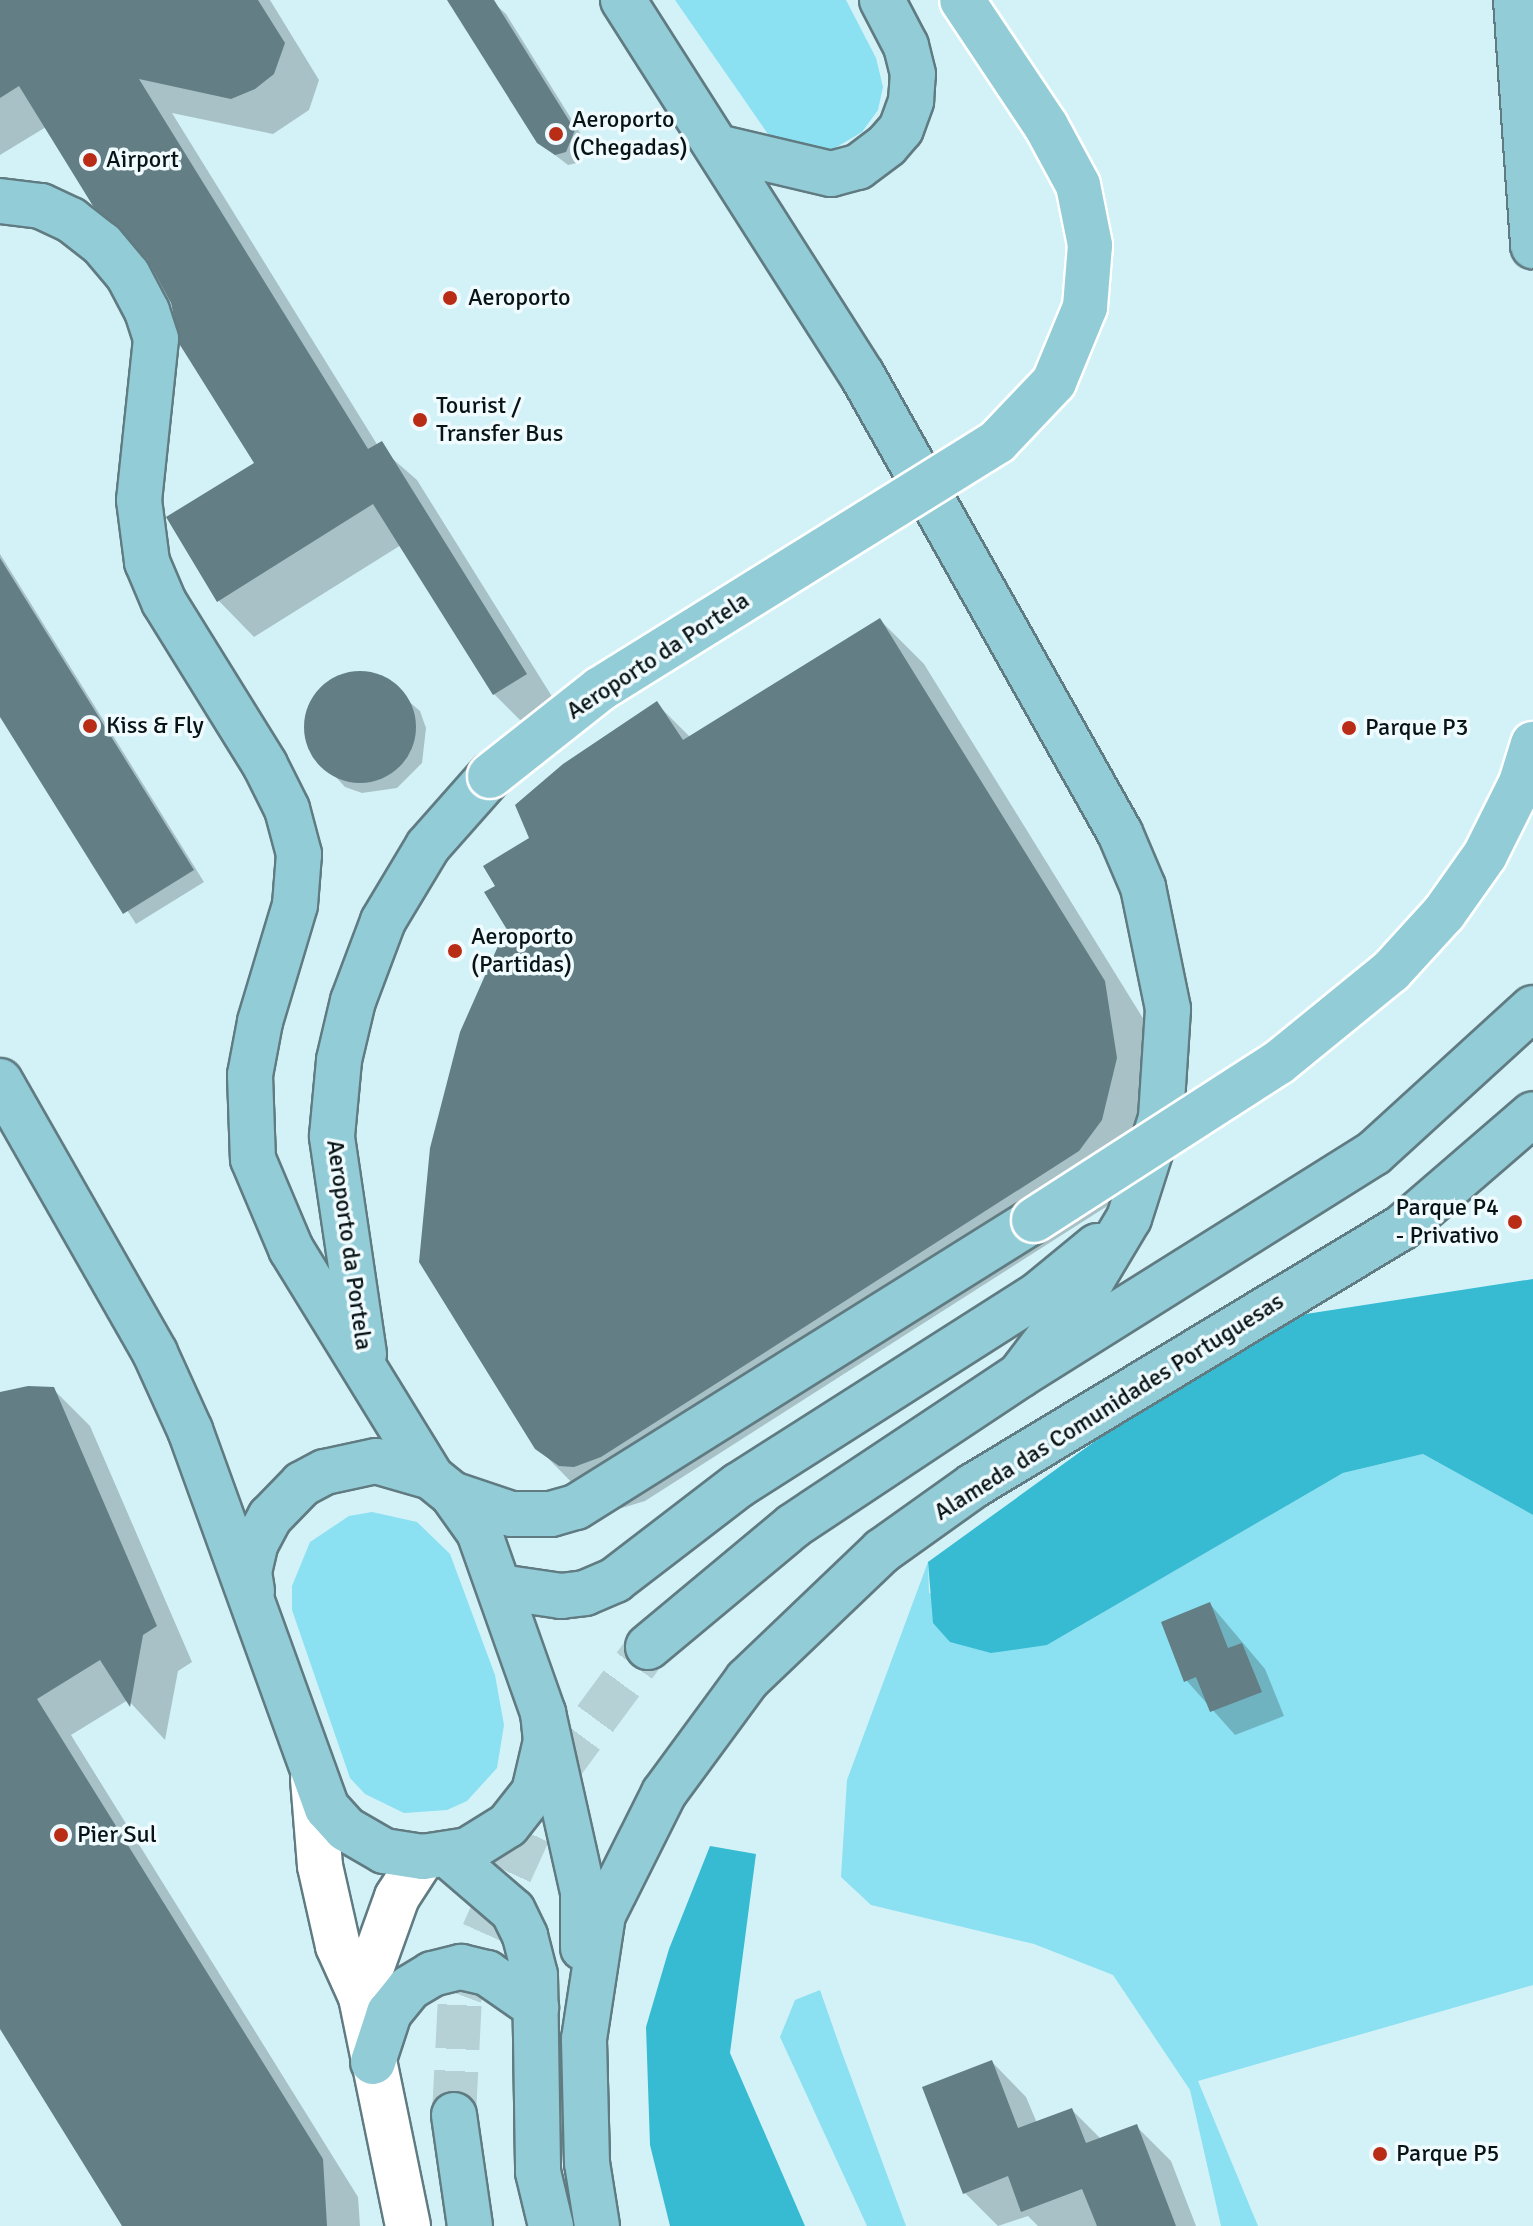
<!DOCTYPE html>
<style>
body{margin:0}
#map{position:relative;width:1533px;height:2226px;overflow:hidden;background:#d3f2f8;font-family:Signika,sans-serif}
div>[style]{position:absolute}
[style*='--x']{left:calc(var(--x)*1px);top:calc(var(--y)*1px);width:calc(var(--w)*1px);rotate:calc(var(--a)*1deg)}
.green>*{inset:0;background:#8be0f1}
.forest>*{inset:0;background:#37bbd2}
.shadow>*{inset:0;background:#0003}
.building>*{inset:0;background:#637e84}
.round{border-radius:50%}
.major-tunnel>*{height:44px;margin-top:-22px;transform-origin:0;background:repeating-linear-gradient(90deg,#b5d1d6 0 44px,transparent 0 66px)}
.roads{filter:drop-shadow(2px 0 #607b81) drop-shadow(-2px 0 #607b81) drop-shadow(0 2px #607b81) drop-shadow(0 -2px #607b81)}
.minor>*{height:44px;margin:-22px;padding:0 22px;transform-origin:22px;border-radius:22px;background:#fff}
.major>*{height:44px;margin:-22px;padding:0 22px;transform-origin:22px;border-radius:22px;background:#92ccd7}
.bridges{filter:drop-shadow(2px 0 #fff) drop-shadow(-2px 0 #fff) drop-shadow(0 2px #fff) drop-shadow(0 -2px #fff)}
.major-bridge>*{height:44px;margin:-22px;padding:0 22px;transform-origin:22px;border-radius:22px;background:#92ccd7}
.dots>*{width:22px;height:22px;translate:-50% -50%;box-sizing:border-box;border:4px solid #effbfe;border-radius:50%}
span{translate:-50% -50%;white-space:nowrap;text-align:center;line-height:1.15;-webkit-text-stroke:7px #effbfe;paint-order:stroke}
.poi-label{font-size:24px;color:#081315}
.left{translate:0 -50%;text-align:left}
.right{translate:-100% -50%;text-align:right}
.street-label{font-size:24px;color:#081315}
</style>
<div id="map">
<div class="green">
<div style="clip-path:polygon(675px 0,846px 0,876px 58px,883px 87px,878px 110px,862px 132px,825px 154px,770px 137px)"></div>
<div style="clip-path:polygon(1423px 1454px,1533px 1515px,1533px 1985px,1198px 2081px,1258px 2226px,1221px 2226px,1190px 2090px,1113px 1975px,1034px 1944px,871px 1905px,841px 1877px,847px 1780px,928px 1562px,929px 1593px,1047px 1645px,1343px 1473px)"></div>
<div style="clip-path:polygon(372px 1512px,417px 1522px,450px 1554px,495px 1675px,504px 1725px,497px 1768px,467px 1801px,447px 1810px,404px 1813px,365px 1794px,350px 1778px,292px 1610px,292px 1586px,310px 1542px,349px 1516px)"></div>
<div style="clip-path:polygon(820px 1990px,841px 2050px,906px 2226px,867px 2226px,780px 2037px,795px 2000px)"></div>
</div>
<div class="forest">
<div style="clip-path:polygon(1533px 1279px,1533px 1515px,1423px 1454px,1343px 1473px,1047px 1645px,991px 1653px,950px 1642px,933px 1623px,928px 1562px,1145px 1405px,1306px 1314px)"></div>
<div style="clip-path:polygon(710px 1846px,756px 1854px,730px 2053px,805px 2226px,670px 2226px,650px 2145px,646px 2027px,669px 1949px)"></div>
</div>
<div class="shadow">
<div style="clip-path:polygon(0 0,270px 0,319px 80px,309px 110px,273px 134px,172px 113px,378px 446px,417px 480px,561px 711px,530px 730px,494px 694px,401px 545px,254px 637px,219px 601px,169px 517px,257px 463px,152px 262px,46px 127px,0 155px)"></div>
<div style="clip-path:polygon(466px 0,491px 0,506px 14px,582px 136px,585px 151px,577px 163px,568px 165px,538px 142px)"></div>
<div style="clip-path:polygon(0 554px,204px 882px,136px 924px,0 713px)"></div>
<div style="clip-path:polygon(880px 620px,924px 664px,1149px 1028px,1161px 1104px,1123px 1196px,645px 1501px,612px 1511px,582px 1493px,537px 1447px,508px 928px,498px 886px,532px 839px,656px 703px,691px 738px)"></div>
<div style="clip-path:polygon(344px 675px,379px 676px,420px 711px,426px 728px,422px 763px,397px 788px,362px 793px,345px 787px,309px 747px,305px 730px,316px 695px)"></div>
<div style="clip-path:polygon(53px 1389px,90px 1426px,192px 1662px,178px 1671px,165px 1740px,128px 1700px,71px 1735px,358px 2197px,360px 2226px,124px 2226px,0 2026px,0 1396px)"></div>
<div style="clip-path:polygon(1210px 1604px,1265px 1669px,1284px 1716px,1235px 1735px,1186px 1680px)"></div>
<div style="clip-path:polygon(992px 2062px,1026px 2097px,1037px 2123px,1072px 2110px,1101px 2139px,1136px 2126px,1171px 2161px,1196px 2226px,1038px 2226px,1028px 2216px,998px 2226px,965px 2193px)"></div>
</div>
<div class="building">
<div style="clip-path:polygon(0 0,258px 0,285px 43px,274px 74px,255px 89px,231px 99px,139px 79px,368px 449px,382px 441px,527px 674px,493px 695px,373px 504px,217px 602px,166px 517px,254px 463px,180px 345px,171px 303px,147px 259px,93px 206px,19px 86px,0 98px)"></div>
<div style="clip-path:polygon(447px 0,494px 0,575px 130px,566px 152px,555px 155px,537px 143px)"></div>
<div style="clip-path:polygon(0 558px,194px 870px,123px 914px,0 717px)"></div>
<div style="clip-path:polygon(880px 618px,1105px 981px,1117px 1058px,1102px 1120px,1079px 1151px,728px 1376px,601px 1457px,574px 1467px,559px 1466px,535px 1449px,419px 1262px,430px 1148px,460px 1032px,506px 928px,484px 892px,495px 886px,483px 866px,529px 838px,515px 805px,563px 764px,657px 701px,683px 740px)"></div>
<div class="round" style="left:304px;top:671px;width:112px;height:112px"></div>
<div style="clip-path:polygon(28px 1386px,54px 1387px,157px 1626px,143px 1635px,130px 1707px,100px 1660px,37px 1699px,323px 2159px,327px 2226px,122px 2226px,0 2029px,0 1392px)"></div>
<div style="clip-path:polygon(1210px 1602px,1228px 1648px,1242px 1643px,1262px 1692px,1210px 1712px,1196px 1677px,1184px 1682px,1161px 1622px)"></div>
<div style="clip-path:polygon(992px 2060px,1018px 2128px,1072px 2108px,1086px 2143px,1137px 2124px,1176px 2226px,1097px 2226px,1082px 2189px,1021px 2212px,1008px 2176px,963px 2194px,922px 2087px)"></div>
</div>
<div class="major-tunnel">
<div style="--x:454;--y:2115;--w:120;--a:-87.1"></div>
<div style="--x:460;--y:1995;--w:66;--a:-69.6"></div>
<div style="--x:483;--y:1933;--w:177;--a:-65.6"></div>
<div style="--x:556;--y:1772;--w:155;--a:-53.6"></div>
</div>
<div class="roads">
<div class="minor">
<div style="--x:313;--y:1779;--w:87;--a:85.4"></div>
<div style="--x:320;--y:1866;--w:82;--a:77.3"></div>
<div style="--x:338;--y:1946;--w:56;--a:65.7"></div>
<div style="--x:361;--y:1997;--w:234;--a:78.4"></div>
<div style="--x:361;--y:1997;--w:106;--a:-70.2"></div>
<div style="--x:397;--y:1897;--w:48;--a:-57"></div>
</div>
<div class="major">
<div style="--x:623;--y:0;--w:445;--a:57.5"></div>
<div style="--x:862;--y:375;--w:526;--a:60.61"></div>
<div style="--x:1120;--y:833;--w:59;--a:66.9"></div>
<div style="--x:1143;--y:887;--w:125;--a:78.4"></div>
<div style="--x:1168;--y:1009;--w:109;--a:93.7"></div>
<div style="--x:1161;--y:1118;--w:105;--a:107.7"></div>
<div style="--x:1129;--y:1218;--w:72;--a:120.8"></div>
<div style="--x:1092;--y:1280;--w:119;--a:127.2"></div>
<div style="--x:1516;--y:0;--w:247;--a:86"></div>
<div style="--x:721;--y:148;--w:113;--a:13.3"></div>
<div style="--x:831;--y:174;--w:28;--a:-15"></div>
<div style="--x:858;--y:167;--w:36;--a:-37"></div>
<div style="--x:887;--y:145;--w:21;--a:-49"></div>
<div style="--x:901;--y:129;--w:30;--a:-70"></div>
<div style="--x:911;--y:101;--w:27;--a:-86"></div>
<div style="--x:913;--y:74;--w:29;--a:-104"></div>
<div style="--x:906;--y:46;--w:52;--a:-117.6"></div>
<div style="--x:0;--y:201;--w:41;--a:7"></div>
<div style="--x:41;--y:206;--w:33;--a:25"></div>
<div style="--x:71;--y:220;--w:39;--a:38"></div>
<div style="--x:102;--y:244;--w:40;--a:50"></div>
<div style="--x:128;--y:275;--w:41;--a:62.2"></div>
<div style="--x:147;--y:311;--w:29;--a:72"></div>
<div style="--x:156;--y:339;--w:162;--a:96"></div>
<div style="--x:139;--y:500;--w:63;--a:82.6"></div>
<div style="--x:147;--y:562;--w:43;--a:67"></div>
<div style="--x:164;--y:602;--w:192;--a:58.2"></div>
<div style="--x:265;--y:765;--w:49;--a:63.4"></div>
<div style="--x:287;--y:809;--w:47;--a:75.1"></div>
<div style="--x:299;--y:854;--w:51;--a:94.5"></div>
<div style="--x:295;--y:905;--w:122;--a:106.7"></div>
<div style="--x:260;--y:1022;--w:54;--a:100.7"></div>
<div style="--x:250;--y:1075;--w:84;--a:88"></div>
<div style="--x:253;--y:1159;--w:98;--a:67.1"></div>
<div style="--x:291;--y:1249;--w:268;--a:58.4"></div>
<div style="--x:0;--y:1081;--w:313;--a:60.3"></div>
<div style="--x:155;--y:1353;--w:85;--a:65.6"></div>
<div style="--x:190;--y:1430;--w:402;--a:70.1"></div>
<div style="--x:327;--y:1808;--w:28;--a:48"></div>
<div style="--x:346;--y:1829;--w:44;--a:30.1"></div>
<div style="--x:384;--y:1851;--w:39;--a:9"></div>
<div style="--x:423;--y:1857;--w:46;--a:-8.8"></div>
<div style="--x:468;--y:1850;--w:47;--a:-32"></div>
<div style="--x:508;--y:1825;--w:42;--a:-51.8"></div>
<div style="--x:534;--y:1792;--w:52;--a:-76.8"></div>
<div style="--x:546;--y:1741;--w:28;--a:-96"></div>
<div style="--x:364;--y:1354;--w:220;--a:-98.4"></div>
<div style="--x:332;--y:1136;--w:76;--a:-84.7"></div>
<div style="--x:339;--y:1060;--w:61;--a:-76.7"></div>
<div style="--x:353;--y:1001;--w:85;--a:-69.4"></div>
<div style="--x:383;--y:921;--w:87;--a:-59"></div>
<div style="--x:428;--y:846;--w:94;--a:-48.5"></div>
<div style="--x:452;--y:1494;--w:62;--a:18.7"></div>
<div style="--x:511;--y:1514;--w:40;--a:0"></div>
<div style="--x:551;--y:1514;--w:26;--a:-16"></div>
<div style="--x:576;--y:1507;--w:540;--a:-32.07"></div>
<div style="--x:500;--y:1587;--w:62;--a:8.4"></div>
<div style="--x:561;--y:1596;--w:24;--a:-7"></div>
<div style="--x:585;--y:1593;--w:33;--a:-23"></div>
<div style="--x:615;--y:1580;--w:156;--a:-37.5"></div>
<div style="--x:739;--y:1485;--w:357;--a:-32.5"></div>
<div style="--x:1040;--y:1293;--w:74;--a:-39.5"></div>
<div style="--x:252;--y:1591;--w:19;--a:-99"></div>
<div style="--x:249;--y:1572;--w:28;--a:-77"></div>
<div style="--x:255;--y:1545;--w:32;--a:-62"></div>
<div style="--x:270;--y:1517;--w:46;--a:-45.9"></div>
<div style="--x:302;--y:1484;--w:26;--a:-28"></div>
<div style="--x:325;--y:1472;--w:52;--a:-12.2"></div>
<div style="--x:376;--y:1461;--w:57;--a:16.2"></div>
<div style="--x:431;--y:1477;--w:27;--a:39"></div>
<div style="--x:452;--y:1494;--w:47;--a:54.6"></div>
<div style="--x:479;--y:1532;--w:192;--a:70.5"></div>
<div style="--x:543;--y:1713;--w:183;--a:77.4"></div>
<div style="--x:583;--y:1892;--w:56;--a:90"></div>
<div style="--x:648;--y:1647;--w:189;--a:-39.8"></div>
<div style="--x:793;--y:1526;--w:273;--a:-33.6"></div>
<div style="--x:1020;--y:1375;--w:418;--a:-32.1"></div>
<div style="--x:1374;--y:1153;--w:215;--a:-42.4"></div>
<div style="--x:449;--y:1856;--w:84;--a:40.7"></div>
<div style="--x:513;--y:1911;--w:28;--a:64"></div>
<div style="--x:525;--y:1936;--w:40;--a:75.6"></div>
<div style="--x:535;--y:1975;--w:197;--a:89.1"></div>
<div style="--x:538;--y:2172;--w:56;--a:76.5"></div>
<div style="--x:373;--y:2062;--w:52;--a:-71.9"></div>
<div style="--x:389;--y:2013;--w:32;--a:-51"></div>
<div style="--x:409;--y:1988;--w:27;--a:-31"></div>
<div style="--x:432;--y:1974;--w:30;--a:-14"></div>
<div style="--x:461;--y:1967;--w:27;--a:13"></div>
<div style="--x:487;--y:1973;--w:60;--a:34.8"></div>
<div style="--x:454;--y:2115;--w:112;--a:81.8"></div>
<div style="--x:597;--y:2226;--w:64;--a:-99"></div>
<div style="--x:587;--y:2163;--w:124;--a:-91.4"></div>
<div style="--x:584;--y:2039;--w:125;--a:-81.3"></div>
<div style="--x:603;--y:1915;--w:136;--a:-63.4"></div>
<div style="--x:664;--y:1793;--w:140;--a:-53.7"></div>
<div style="--x:747;--y:1680;--w:187;--a:-43.7"></div>
<div style="--x:882;--y:1551;--w:112;--a:-35.5"></div>
<div style="--x:973;--y:1486;--w:500;--a:-31.1"></div>
<div style="--x:1401;--y:1228;--w:174;--a:-40.8"></div>
</div>
</div>
<div class="bridges">
<div class="major-bridge">
<div style="--x:490;--y:776;--w:140;--a:-38.3"></div>
<div style="--x:600;--y:689;--w:468;--a:-31.9"></div>
<div style="--x:997;--y:442;--w:83;--a:-46.5"></div>
<div style="--x:1054;--y:382;--w:81;--a:-67.5"></div>
<div style="--x:1085;--y:307;--w:62;--a:-85.4"></div>
<div style="--x:1090;--y:245;--w:61;--a:-101.3"></div>
<div style="--x:1078;--y:185;--w:67;--a:-118.5"></div>
<div style="--x:1046;--y:126;--w:151;--a:-123.7"></div>
<div style="--x:1034;--y:1220;--w:290;--a:-32.8"></div>
<div style="--x:1278;--y:1063;--w:146;--a:-39.2"></div>
<div style="--x:1391;--y:971;--w:79;--a:-47.6"></div>
<div style="--x:1444;--y:913;--w:71;--a:-54.7"></div>
<div style="--x:1485;--y:855;--w:80;--a:-63.4"></div>
<div style="--x:1521;--y:783;--w:41;--a:-72.9"></div>
</div>
</div>
<div class="dots">
<div style="left:556px;top:134px;background:#b92d16"></div>
<div style="left:90px;top:160px;background:#b92d16"></div>
<div style="left:450px;top:298px;background:#b92d16"></div>
<div style="left:420px;top:420px;background:#b92d16"></div>
<div style="left:90px;top:726px;background:#b92d16"></div>
<div style="left:1349px;top:728px;background:#b92d16"></div>
<div style="left:455px;top:951px;background:#b92d16"></div>
<div style="left:1515px;top:1222px;background:#b92d16"></div>
<div style="left:61px;top:1835px;background:#b92d16"></div>
<div style="left:1380px;top:2154px;background:#b92d16"></div>
</div>
<div class="poi-label">
<span class="left" style="left:572px;top:134px">Aeroporto<br>(Chegadas)</span>
<span class="left" style="left:106px;top:160px">Airport</span>
<span class="left" style="left:468px;top:298px">Aeroporto</span>
<span class="left" style="left:436px;top:420px">Tourist /<br>Transfer Bus</span>
<span class="left" style="left:106px;top:726px">Kiss &amp; Fly</span>
<span class="left" style="left:1365px;top:728px">Parque P3</span>
<span class="left" style="left:471px;top:951px">Aeroporto<br>(Partidas)</span>
<span class="right" style="left:1499px;top:1222px">Parque P4<br>- Privativo</span>
<span class="left" style="left:77px;top:1835px">Pier Sul</span>
<span class="left" style="left:1396px;top:2154px">Parque P5</span>
</div>
<div class="street-label">
<span style="left:658px;top:656px;rotate:-33deg">Aeroporto da Portela</span>
<span style="left:349px;top:1245px;rotate:82deg">Aeroporto da Portela</span>
<span style="left:1109px;top:1407px;rotate:-32deg">Alameda das Comunidades Portuguesas</span>
</div>
</div>
